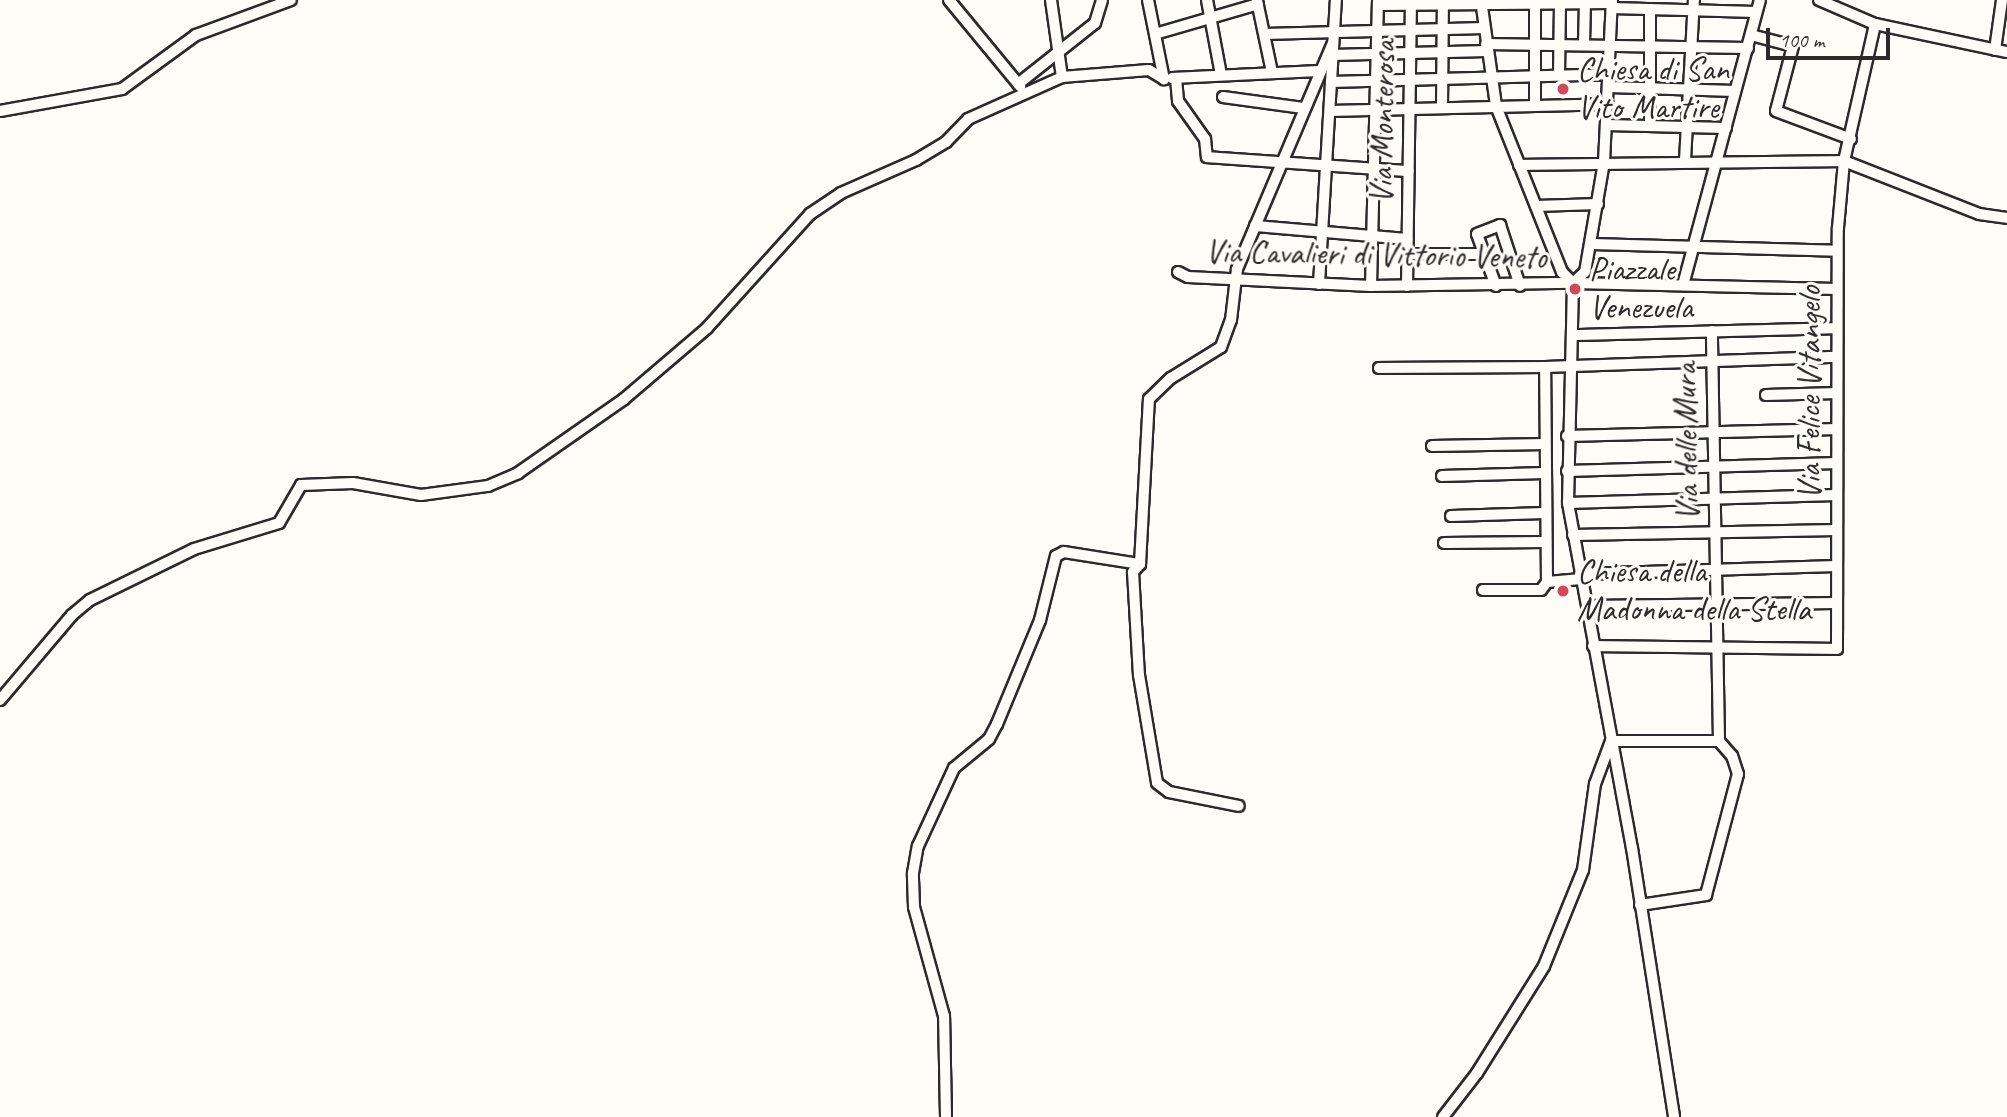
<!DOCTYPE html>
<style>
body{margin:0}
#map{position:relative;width:2007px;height:1117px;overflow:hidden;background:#fdfcf7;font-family:Caveat,sans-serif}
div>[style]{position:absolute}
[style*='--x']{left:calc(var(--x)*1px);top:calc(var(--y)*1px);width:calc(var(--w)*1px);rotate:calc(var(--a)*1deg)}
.roads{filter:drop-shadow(2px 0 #2b2b2b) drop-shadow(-2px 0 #2b2b2b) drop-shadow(0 2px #2b2b2b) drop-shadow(0 -2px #2b2b2b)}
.minor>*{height:10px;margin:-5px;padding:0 5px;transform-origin:5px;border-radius:5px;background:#fdfcf7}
.dots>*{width:19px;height:19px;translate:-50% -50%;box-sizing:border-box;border:4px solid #fdfcf7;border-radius:50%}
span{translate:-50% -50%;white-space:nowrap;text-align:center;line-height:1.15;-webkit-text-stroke:6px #fdfcf7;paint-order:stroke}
.poi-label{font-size:33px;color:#2b2b2b}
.left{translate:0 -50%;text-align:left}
.street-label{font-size:33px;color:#2b2b2b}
.scale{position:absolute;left:1766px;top:28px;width:124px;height:32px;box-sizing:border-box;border:4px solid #2b2b2b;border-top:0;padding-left:9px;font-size:21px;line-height:24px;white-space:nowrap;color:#2b2b2b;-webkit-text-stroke:5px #fdfcf7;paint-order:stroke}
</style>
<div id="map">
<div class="roads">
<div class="minor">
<div style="--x:949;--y:0;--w:112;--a:50.5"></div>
<div style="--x:1051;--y:0;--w:78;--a:81.9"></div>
<div style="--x:1148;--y:0;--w:81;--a:78.6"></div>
<div style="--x:1207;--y:0;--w:76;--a:79.4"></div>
<div style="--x:1481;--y:0;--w:107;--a:81.9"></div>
<div style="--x:1496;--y:106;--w:179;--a:68.3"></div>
<div style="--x:1562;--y:272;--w:16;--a:45"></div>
<div style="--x:1819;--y:0;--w:61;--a:23.2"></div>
<div style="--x:1875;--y:24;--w:135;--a:12"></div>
<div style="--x:1257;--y:1;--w:73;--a:78.1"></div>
<div style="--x:1378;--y:5;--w:234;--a:-0.5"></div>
<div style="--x:1612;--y:8;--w:144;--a:1.6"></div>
<div style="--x:1155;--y:34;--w:107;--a:-16.2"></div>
<div style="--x:1265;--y:34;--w:219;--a:-1.6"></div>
<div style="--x:1751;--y:35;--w:43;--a:14.7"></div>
<div style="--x:1793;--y:46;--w:67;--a:104.7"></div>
<div style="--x:1776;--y:111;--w:80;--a:20.5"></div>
<div style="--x:1584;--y:43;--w:40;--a:-88.6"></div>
<div style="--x:1486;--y:44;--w:262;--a:0.9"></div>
<div style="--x:1995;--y:50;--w:50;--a:-82"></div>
<div style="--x:1332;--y:55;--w:155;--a:-1.5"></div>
<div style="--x:1559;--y:75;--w:75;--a:-89.2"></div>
<div style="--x:1172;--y:78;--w:147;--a:-2.7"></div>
<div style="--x:1176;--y:78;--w:23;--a:85"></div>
<div style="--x:1178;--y:101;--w:47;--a:54.6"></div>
<div style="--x:1205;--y:139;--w:18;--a:84"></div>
<div style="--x:1207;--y:157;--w:202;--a:4"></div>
<div style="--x:1331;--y:82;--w:279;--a:-1.6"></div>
<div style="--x:1018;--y:84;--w:98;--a:-38.4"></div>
<div style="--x:1095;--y:23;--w:24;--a:-73"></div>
<div style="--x:1609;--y:87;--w:126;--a:1.8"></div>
<div style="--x:1223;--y:97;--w:81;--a:7.8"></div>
<div style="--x:1535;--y:105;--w:105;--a:-90"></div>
<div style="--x:1442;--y:108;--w:108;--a:-89.5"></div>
<div style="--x:0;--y:111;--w:124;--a:-10.2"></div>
<div style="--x:122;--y:89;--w:92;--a:-36.1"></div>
<div style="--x:196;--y:35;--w:101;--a:-20.2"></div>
<div style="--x:1330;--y:111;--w:278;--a:-1.4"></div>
<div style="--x:1607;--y:125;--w:119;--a:1.4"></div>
<div style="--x:1650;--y:126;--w:117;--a:-90"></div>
<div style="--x:1685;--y:160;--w:160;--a:-86.8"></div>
<div style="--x:1519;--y:165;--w:325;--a:-0.7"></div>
<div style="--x:1844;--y:161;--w:145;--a:21.4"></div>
<div style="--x:1979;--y:214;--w:28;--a:8"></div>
<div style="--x:1536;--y:206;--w:62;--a:-1.8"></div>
<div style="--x:1255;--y:226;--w:153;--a:4.9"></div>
<div style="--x:1592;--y:244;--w:245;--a:1.6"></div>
<div style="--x:1407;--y:254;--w:77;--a:0"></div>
<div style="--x:1178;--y:272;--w:11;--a:27"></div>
<div style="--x:1188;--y:277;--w:183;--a:2.8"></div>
<div style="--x:1371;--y:286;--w:202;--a:-0.9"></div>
<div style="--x:1573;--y:283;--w:264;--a:1.3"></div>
<div style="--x:1573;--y:283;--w:220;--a:91.3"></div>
<div style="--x:1568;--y:503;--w:351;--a:79.5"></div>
<div style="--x:1632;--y:848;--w:272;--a:81.1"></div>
<div style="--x:1573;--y:283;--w:16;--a:-43"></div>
<div style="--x:1585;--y:272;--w:112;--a:-80.2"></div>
<div style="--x:1604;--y:162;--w:162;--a:-87.2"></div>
<div style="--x:1319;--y:284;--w:285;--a:-86.6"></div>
<div style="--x:1683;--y:285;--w:295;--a:-74.9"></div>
<div style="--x:1371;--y:286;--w:286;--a:-88.6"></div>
<div style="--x:1407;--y:286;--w:286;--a:-89.2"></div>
<div style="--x:1496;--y:286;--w:55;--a:-110.1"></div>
<div style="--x:1477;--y:234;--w:25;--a:-21"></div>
<div style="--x:1500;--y:225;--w:64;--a:71.8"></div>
<div style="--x:1574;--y:335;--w:263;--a:-1.5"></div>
<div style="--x:1379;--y:368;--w:166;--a:-0.3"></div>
<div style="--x:1766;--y:395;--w:71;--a:-1.6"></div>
<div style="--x:1567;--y:436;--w:270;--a:-1.5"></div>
<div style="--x:1432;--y:446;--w:113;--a:-1"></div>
<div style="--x:1567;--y:471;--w:270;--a:-1.7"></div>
<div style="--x:1442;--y:476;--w:102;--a:-1.7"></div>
<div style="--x:1568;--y:503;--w:268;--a:-1.7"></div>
<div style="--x:1451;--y:516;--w:93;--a:-1.8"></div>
<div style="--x:1573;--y:535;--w:264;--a:-1.1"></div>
<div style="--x:1444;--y:543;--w:100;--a:-0.6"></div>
<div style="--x:1140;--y:564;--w:11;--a:131"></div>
<div style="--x:1133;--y:572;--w:103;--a:86.7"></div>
<div style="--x:1139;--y:675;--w:109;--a:80.5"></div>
<div style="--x:1157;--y:783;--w:15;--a:37"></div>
<div style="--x:1169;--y:792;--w:71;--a:11.3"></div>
<div style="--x:1580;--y:574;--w:256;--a:-1.8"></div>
<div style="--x:1581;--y:579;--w:34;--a:175"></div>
<div style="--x:1547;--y:582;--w:215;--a:-90.5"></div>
<div style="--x:1545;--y:367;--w:292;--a:-2"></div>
<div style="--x:1483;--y:590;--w:58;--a:0"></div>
<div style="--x:1541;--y:590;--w:10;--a:-53"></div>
<div style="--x:1587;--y:606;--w:249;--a:-0.7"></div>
<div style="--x:1593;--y:646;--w:244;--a:0.7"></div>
<div style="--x:1837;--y:649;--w:421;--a:-89.9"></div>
<div style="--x:1838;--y:228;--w:67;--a:-84.9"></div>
<div style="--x:1844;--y:161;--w:140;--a:-77.2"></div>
<div style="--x:0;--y:700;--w:111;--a:-49.7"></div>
<div style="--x:72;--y:615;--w:23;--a:-40"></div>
<div style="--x:90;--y:600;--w:116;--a:-26.1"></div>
<div style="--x:194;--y:549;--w:89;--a:-17"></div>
<div style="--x:279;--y:523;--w:44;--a:-59.9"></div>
<div style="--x:301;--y:485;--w:52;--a:-2.2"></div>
<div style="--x:353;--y:483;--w:69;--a:10"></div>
<div style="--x:421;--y:495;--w:68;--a:-7.7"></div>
<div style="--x:488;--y:486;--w:33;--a:-23"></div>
<div style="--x:518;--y:473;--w:129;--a:-34.9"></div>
<div style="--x:624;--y:399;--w:109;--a:-40.5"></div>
<div style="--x:707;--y:328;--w:154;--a:-47.9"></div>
<div style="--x:810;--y:214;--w:37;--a:-34"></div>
<div style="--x:841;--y:193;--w:82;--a:-23.7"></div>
<div style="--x:916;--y:160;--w:35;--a:-31"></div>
<div style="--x:946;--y:142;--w:32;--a:-46"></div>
<div style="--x:968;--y:119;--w:103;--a:-24.1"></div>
<div style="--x:1062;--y:77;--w:87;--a:-4.6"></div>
<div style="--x:1149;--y:70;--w:17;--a:31"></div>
<div style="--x:1640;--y:905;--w:67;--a:-8.6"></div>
<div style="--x:1706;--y:895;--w:125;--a:-75.2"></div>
<div style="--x:1738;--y:774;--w:19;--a:-108"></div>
<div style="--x:1732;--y:756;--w:20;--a:-131"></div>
<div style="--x:1719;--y:741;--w:410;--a:-91"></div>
<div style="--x:946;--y:1117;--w:101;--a:-91.1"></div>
<div style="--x:944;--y:1016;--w:113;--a:-105.4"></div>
<div style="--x:914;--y:907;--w:34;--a:-92"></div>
<div style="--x:913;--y:873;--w:27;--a:-80"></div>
<div style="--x:918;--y:846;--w:86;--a:-65.2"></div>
<div style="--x:954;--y:768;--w:45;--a:-39.6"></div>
<div style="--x:989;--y:739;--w:17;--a:-62"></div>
<div style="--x:997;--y:724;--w:113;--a:-67.5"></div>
<div style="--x:1040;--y:620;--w:66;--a:-76"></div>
<div style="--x:1056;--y:556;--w:9;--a:-27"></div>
<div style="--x:1064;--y:552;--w:77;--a:9"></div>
<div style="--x:1140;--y:564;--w:165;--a:-86.9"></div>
<div style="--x:1149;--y:399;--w:30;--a:-44"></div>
<div style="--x:1171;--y:378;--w:59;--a:-31.8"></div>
<div style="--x:1221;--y:347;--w:29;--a:-70"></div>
<div style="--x:1231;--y:320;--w:51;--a:-83.3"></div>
<div style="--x:1237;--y:269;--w:246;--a:-67"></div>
<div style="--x:1443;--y:1117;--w:56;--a:-52.3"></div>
<div style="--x:1477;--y:1073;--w:126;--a:-57.9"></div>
<div style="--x:1544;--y:966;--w:104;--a:-67.9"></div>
<div style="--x:1583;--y:870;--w:87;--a:-82.1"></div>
<div style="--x:1595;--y:784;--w:46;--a:-69.6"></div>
<div style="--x:1611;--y:741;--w:108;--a:0"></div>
</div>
</div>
<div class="dots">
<div style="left:1563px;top:89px;background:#d1495b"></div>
<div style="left:1575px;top:289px;background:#d1495b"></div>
<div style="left:1563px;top:591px;background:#d1495b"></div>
</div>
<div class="poi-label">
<span class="left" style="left:1577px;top:89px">Chiesa di San<br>Vito Martire</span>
<span class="left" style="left:1589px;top:289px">Piazzale<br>Venezuela</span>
<span class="left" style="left:1577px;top:591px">Chiesa della<br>Madonna della Stella</span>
</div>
<div class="street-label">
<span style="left:1383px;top:122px;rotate:-89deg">Via Monterosa</span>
<span style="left:1376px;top:255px;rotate:1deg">Via Cavalieri di Vittorio Veneto</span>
<span style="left:1810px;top:393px;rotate:-90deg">Via Felice Vitangelo</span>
<span style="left:1687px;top:442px;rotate:-91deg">Via delle Mura</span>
</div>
<div class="scale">100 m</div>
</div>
